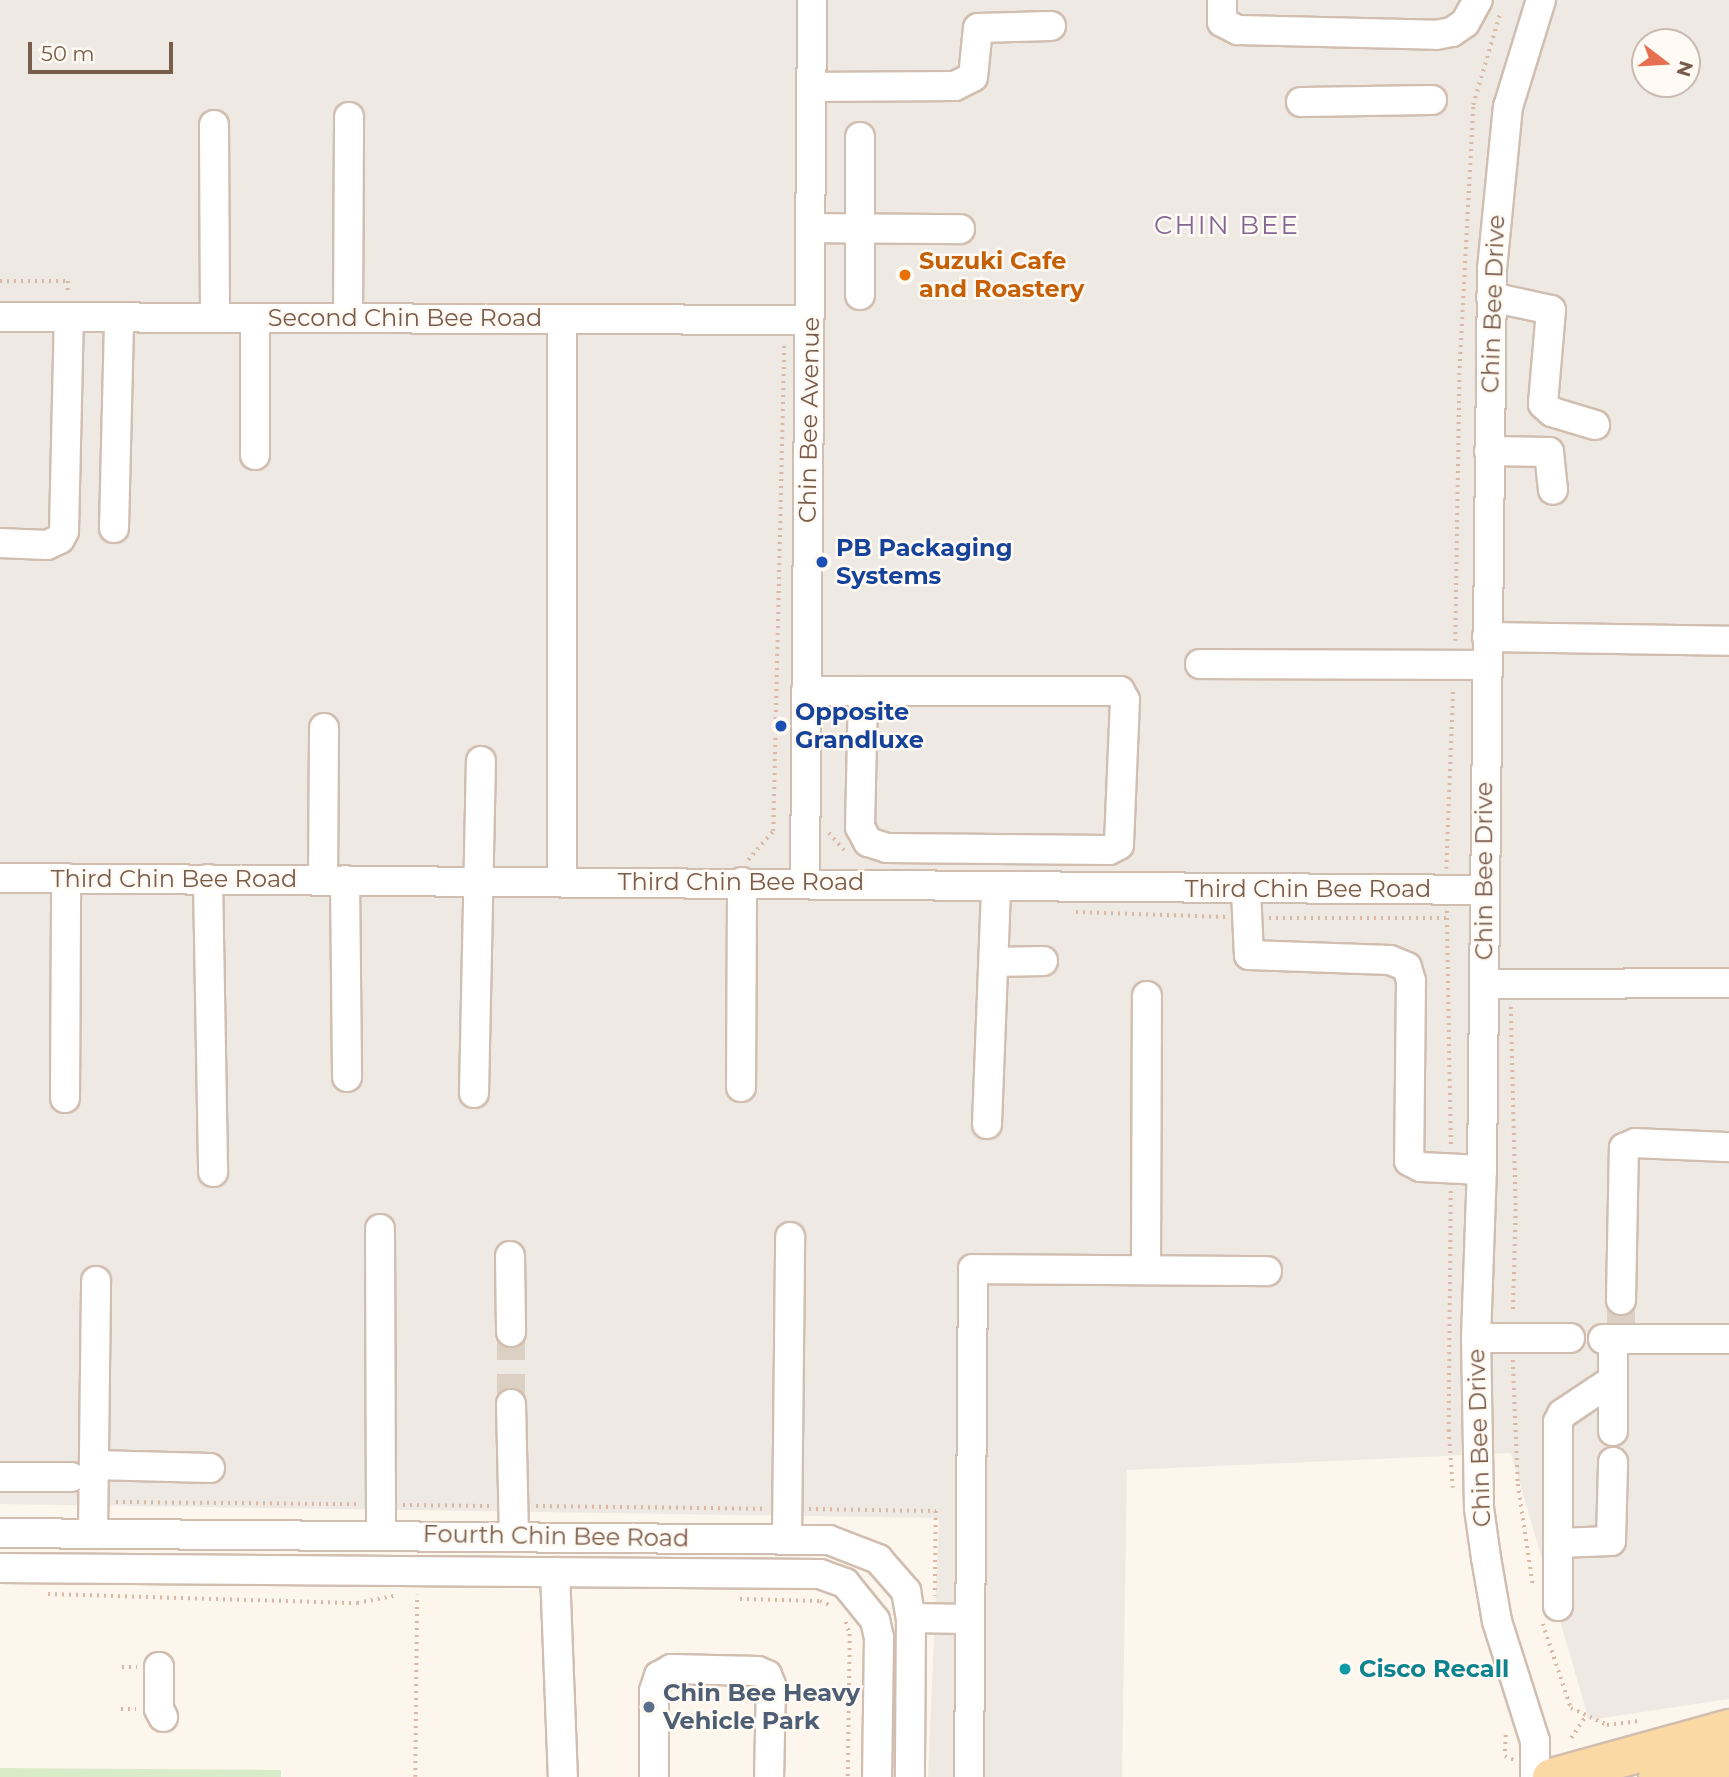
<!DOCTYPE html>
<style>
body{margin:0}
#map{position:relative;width:1729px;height:1777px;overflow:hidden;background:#fdf6ec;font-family:Montserrat,sans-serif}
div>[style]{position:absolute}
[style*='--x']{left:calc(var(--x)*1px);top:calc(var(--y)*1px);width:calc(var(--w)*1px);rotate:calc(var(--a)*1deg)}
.industrial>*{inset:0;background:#efe9e4}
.green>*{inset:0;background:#d8ecc9}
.minor-tunnel>*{height:28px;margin-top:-14px;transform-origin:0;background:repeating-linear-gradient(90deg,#dcd0c4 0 28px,transparent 0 42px)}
.path>*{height:3.5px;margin-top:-1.75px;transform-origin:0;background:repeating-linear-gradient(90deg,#d9b8a5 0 2px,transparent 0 7px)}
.roads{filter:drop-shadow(2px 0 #d1beb0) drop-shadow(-2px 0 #d1beb0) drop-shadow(0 2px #d1beb0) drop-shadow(0 -2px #d1beb0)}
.minor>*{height:28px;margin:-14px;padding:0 14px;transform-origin:14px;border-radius:14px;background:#fff}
.major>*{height:37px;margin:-18.5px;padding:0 18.5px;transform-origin:18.5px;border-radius:18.5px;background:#fbd9a5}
.dots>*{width:19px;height:19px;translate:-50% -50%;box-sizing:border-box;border:4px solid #fffaf3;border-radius:50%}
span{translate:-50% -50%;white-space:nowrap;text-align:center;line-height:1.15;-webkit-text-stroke:5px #fffaf3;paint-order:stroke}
.food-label{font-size:24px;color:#c56008;font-weight:700}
.left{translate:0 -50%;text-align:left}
.street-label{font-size:24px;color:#7a5c4d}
.transit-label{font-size:24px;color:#164399;font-weight:700}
.culture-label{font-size:24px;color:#0d838f;font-weight:700}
.service-label{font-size:24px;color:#4e5e75;font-weight:700}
.neighbourhood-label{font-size:26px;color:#846695;letter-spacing:2px}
.north{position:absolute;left:1631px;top:28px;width:70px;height:70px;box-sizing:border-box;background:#fffaf3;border:2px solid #cabbb1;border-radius:50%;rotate:107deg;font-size:19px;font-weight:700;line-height:28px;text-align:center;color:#7a5c4d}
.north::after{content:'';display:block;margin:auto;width:24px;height:32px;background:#e76f51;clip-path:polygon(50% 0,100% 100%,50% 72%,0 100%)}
.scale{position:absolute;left:28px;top:42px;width:145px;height:32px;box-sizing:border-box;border:4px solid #7a5c4d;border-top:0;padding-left:9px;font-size:21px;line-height:24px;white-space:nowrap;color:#7a5c4d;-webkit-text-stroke:5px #fffaf3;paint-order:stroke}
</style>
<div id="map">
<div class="industrial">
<div style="clip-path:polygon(evenodd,0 0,1729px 0,1729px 1699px,1589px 1720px,1511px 1453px,1127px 1470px,1122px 1777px,928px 1777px,939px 1518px,0 1504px,0 0,1645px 42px,1687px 42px,1687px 84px,1645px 84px,1645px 42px)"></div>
</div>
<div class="green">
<div style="clip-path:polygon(0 1768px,281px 1770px,281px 1777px,0 1777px)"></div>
</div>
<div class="minor-tunnel">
<div style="--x:1621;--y:1300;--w:24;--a:90"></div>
<div style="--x:511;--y:1332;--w:72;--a:90"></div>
</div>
<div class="path">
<div style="--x:0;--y:281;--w:68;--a:0"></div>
<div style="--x:68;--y:281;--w:13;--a:90"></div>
<div style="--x:1455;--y:641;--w:266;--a:-89.1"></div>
<div style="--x:1459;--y:375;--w:270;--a:-87"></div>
<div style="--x:1473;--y:105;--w:96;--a:-73.6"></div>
<div style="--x:829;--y:833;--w:23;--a:49"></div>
<div style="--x:748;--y:860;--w:38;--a:-49"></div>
<div style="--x:773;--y:831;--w:488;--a:-88.7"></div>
<div style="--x:1446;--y:869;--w:181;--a:-87.8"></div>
<div style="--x:1447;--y:911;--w:234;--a:89"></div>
<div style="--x:1076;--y:912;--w:150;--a:1.9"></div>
<div style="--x:1269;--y:918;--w:178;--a:0"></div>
<div style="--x:1511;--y:1007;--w:202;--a:88.6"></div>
<div style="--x:1516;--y:1209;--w:105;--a:91.6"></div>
<div style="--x:1451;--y:1191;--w:239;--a:90.5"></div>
<div style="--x:1449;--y:1430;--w:58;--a:86.1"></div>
<div style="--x:1513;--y:1360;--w:124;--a:87.7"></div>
<div style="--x:1518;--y:1484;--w:103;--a:81.6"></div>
<div style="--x:116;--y:1502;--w:244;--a:0.5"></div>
<div style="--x:403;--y:1505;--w:87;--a:0.7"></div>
<div style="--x:536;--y:1506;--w:230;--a:0.7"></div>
<div style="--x:809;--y:1509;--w:127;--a:0.9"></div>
<div style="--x:936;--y:1511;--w:85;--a:90.7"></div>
<div style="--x:48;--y:1594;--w:309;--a:1.7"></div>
<div style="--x:357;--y:1603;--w:37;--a:-11"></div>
<div style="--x:740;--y:1599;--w:80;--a:1.4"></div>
<div style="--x:820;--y:1601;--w:13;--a:23"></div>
<div style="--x:846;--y:1622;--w:13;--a:72"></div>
<div style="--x:850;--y:1634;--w:143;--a:90.8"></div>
<div style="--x:1543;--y:1624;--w:89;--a:71.6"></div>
<div style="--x:1571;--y:1708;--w:40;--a:25"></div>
<div style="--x:1607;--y:1725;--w:34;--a:-7"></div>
<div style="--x:122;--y:1667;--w:15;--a:0"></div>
<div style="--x:121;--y:1709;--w:15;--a:0"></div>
<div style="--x:1506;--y:1735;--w:21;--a:93"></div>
<div style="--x:1505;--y:1756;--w:10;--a:24"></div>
<div style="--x:1571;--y:1738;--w:27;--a:-56"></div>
<div style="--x:415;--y:1777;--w:182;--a:-89.4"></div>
</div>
<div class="roads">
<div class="minor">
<div style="--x:1222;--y:0;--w:22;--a:90"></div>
<div style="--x:1222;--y:22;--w:18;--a:27"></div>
<div style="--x:1238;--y:30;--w:198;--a:1.4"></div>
<div style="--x:1436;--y:35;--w:16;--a:-11"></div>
<div style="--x:1452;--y:32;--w:16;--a:-35"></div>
<div style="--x:1465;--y:23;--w:26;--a:-61"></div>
<div style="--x:811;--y:87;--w:144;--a:-0.4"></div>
<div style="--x:955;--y:86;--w:20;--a:-27"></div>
<div style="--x:973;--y:77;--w:49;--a:-84.2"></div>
<div style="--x:978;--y:28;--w:73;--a:-1.6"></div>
<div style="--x:1301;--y:102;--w:131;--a:-0.9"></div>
<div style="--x:214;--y:125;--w:193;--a:89.7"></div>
<div style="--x:810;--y:228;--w:150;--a:0.4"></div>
<div style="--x:860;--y:295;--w:158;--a:-90"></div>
<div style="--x:1491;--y:297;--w:61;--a:12.2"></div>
<div style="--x:1551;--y:310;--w:94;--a:94.9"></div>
<div style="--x:1543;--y:404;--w:12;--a:42"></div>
<div style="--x:1552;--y:412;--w:45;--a:16.8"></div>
<div style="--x:0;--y:317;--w:809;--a:0.21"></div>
<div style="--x:255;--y:318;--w:137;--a:90"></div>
<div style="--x:348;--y:318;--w:201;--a:-89.7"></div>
<div style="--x:1489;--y:451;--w:60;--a:1"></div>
<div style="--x:1549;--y:452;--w:38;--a:84"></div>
<div style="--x:114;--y:528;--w:210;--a:-88.6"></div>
<div style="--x:0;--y:543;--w:47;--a:2.4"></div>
<div style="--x:47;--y:545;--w:14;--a:-25"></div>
<div style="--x:60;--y:539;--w:9;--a:-63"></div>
<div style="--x:64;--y:531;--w:213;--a:-88.7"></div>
<div style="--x:1487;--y:637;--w:242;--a:0.9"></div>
<div style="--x:1200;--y:664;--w:286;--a:0.2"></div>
<div style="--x:806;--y:691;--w:314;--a:0"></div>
<div style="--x:1120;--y:691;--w:10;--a:61"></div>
<div style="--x:1125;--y:700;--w:145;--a:92.4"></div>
<div style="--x:1119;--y:845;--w:11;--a:153"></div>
<div style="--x:1109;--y:850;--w:222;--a:-179.5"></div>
<div style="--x:887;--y:848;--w:20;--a:-162"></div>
<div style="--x:868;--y:842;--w:17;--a:-118"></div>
<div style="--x:860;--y:827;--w:136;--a:-88.7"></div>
<div style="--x:0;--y:878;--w:1483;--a:0.46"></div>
<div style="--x:208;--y:879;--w:293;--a:89"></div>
<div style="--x:323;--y:880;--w:152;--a:-89.6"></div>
<div style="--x:345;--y:880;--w:197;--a:89.4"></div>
<div style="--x:562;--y:881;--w:562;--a:-90"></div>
<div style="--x:805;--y:881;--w:881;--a:-89.54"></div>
<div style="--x:1246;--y:890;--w:65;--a:87.4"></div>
<div style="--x:1249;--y:955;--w:141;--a:2"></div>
<div style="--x:1390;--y:960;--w:18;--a:22"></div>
<div style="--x:1407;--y:967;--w:15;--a:74"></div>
<div style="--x:1411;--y:981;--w:180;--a:90.6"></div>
<div style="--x:1409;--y:1161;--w:13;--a:27"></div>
<div style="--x:1421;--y:1167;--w:61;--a:2.8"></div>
<div style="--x:994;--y:962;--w:49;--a:-1.2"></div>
<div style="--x:1484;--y:984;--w:245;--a:-0.2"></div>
<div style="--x:741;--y:1087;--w:205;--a:-89.7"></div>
<div style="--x:474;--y:1093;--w:332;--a:-88.8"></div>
<div style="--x:65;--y:1098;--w:220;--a:-89.7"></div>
<div style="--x:987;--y:1124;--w:238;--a:-87.8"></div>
<div style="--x:380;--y:1229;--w:305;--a:89.8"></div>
<div style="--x:510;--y:1256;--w:76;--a:89.2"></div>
<div style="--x:1146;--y:1269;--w:273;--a:-89.8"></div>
<div style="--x:1621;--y:1300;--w:152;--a:-88.9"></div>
<div style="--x:1624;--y:1148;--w:13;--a:-23"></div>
<div style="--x:1636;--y:1143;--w:93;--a:2.5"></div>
<div style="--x:1476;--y:1338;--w:94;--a:0"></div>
<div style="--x:1603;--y:1339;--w:126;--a:0"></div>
<div style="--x:511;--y:1404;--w:132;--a:88.7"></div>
<div style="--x:1613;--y:1431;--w:92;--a:-90"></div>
<div style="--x:94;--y:1465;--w:116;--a:1.5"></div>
<div style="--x:0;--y:1477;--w:71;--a:0"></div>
<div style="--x:0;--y:1533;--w:829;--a:0.48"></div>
<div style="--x:829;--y:1540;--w:53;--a:21.2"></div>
<div style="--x:878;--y:1559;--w:43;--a:48.8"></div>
<div style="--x:906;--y:1591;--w:27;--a:80"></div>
<div style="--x:911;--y:1618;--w:159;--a:90.4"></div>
<div style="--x:93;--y:1534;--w:253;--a:-89.3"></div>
<div style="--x:787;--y:1539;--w:302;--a:-89.4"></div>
<div style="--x:1558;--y:1543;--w:53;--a:-2.2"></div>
<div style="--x:1611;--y:1541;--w:79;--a:-88.5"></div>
<div style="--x:0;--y:1568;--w:820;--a:0.42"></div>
<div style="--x:820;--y:1574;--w:27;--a:20"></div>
<div style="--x:845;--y:1583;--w:48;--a:51"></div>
<div style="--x:875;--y:1620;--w:18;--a:77"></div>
<div style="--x:879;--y:1638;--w:139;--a:90.8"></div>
<div style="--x:555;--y:1572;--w:205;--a:87.8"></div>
<div style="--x:1558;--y:1606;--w:184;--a:-90"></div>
<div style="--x:1558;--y:1422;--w:9;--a:-63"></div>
<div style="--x:1562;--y:1414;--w:61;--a:-33.7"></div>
<div style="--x:911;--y:1618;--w:59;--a:1"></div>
<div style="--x:159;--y:1667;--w:42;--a:90"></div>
<div style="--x:159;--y:1709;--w:9;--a:63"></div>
<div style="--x:654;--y:1777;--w:86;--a:-90"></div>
<div style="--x:654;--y:1691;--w:16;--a:-72"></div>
<div style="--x:659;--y:1676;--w:14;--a:-30"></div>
<div style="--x:671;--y:1669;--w:87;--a:1.3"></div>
<div style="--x:758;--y:1671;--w:10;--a:24"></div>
<div style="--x:767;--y:1675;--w:11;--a:68"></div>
<div style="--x:771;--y:1685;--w:92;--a:91.2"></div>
<div style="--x:969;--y:1777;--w:508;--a:-89.55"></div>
<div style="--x:973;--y:1269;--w:294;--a:0.4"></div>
<div style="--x:1535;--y:1777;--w:36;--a:-90"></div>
<div style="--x:1535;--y:1741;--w:126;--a:-107.6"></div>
<div style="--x:1497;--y:1621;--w:64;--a:-99.9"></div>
<div style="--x:1486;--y:1558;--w:50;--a:-98"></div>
<div style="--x:1479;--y:1508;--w:170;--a:-91"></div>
<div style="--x:1476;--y:1338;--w:168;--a:-88"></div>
<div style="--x:1482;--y:1170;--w:901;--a:-89.36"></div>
<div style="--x:1492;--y:269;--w:163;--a:-84.4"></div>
<div style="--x:1508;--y:107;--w:112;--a:-72.9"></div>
</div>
<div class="major">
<div style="--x:1551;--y:1777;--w:185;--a:-15.4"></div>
<div style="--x:1657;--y:1777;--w:75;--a:-15.5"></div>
</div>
</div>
<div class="dots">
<div style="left:905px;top:275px;background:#e8710a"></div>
<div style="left:822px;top:562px;background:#1a4fb4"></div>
<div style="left:781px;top:726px;background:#1a4fb4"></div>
<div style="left:1345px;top:1669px;background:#0f9aa8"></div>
<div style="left:649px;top:1707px;background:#5c6f8a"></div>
</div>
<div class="food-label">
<span class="left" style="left:919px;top:275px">Suzuki Cafe<br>and Roastery</span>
</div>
<div class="street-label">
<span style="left:1493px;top:304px;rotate:-88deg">Chin Bee Drive</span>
<span style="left:405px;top:318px">Second Chin Bee Road</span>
<span style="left:809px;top:420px;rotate:-89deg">Chin Bee Avenue</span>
<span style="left:1484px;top:871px;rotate:-90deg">Chin Bee Drive</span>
<span style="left:174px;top:879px">Third Chin Bee Road</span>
<span style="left:741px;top:882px">Third Chin Bee Road</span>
<span style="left:1308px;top:889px">Third Chin Bee Road</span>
<span style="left:1479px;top:1438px;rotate:-92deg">Chin Bee Drive</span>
<span style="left:556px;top:1536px;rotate:1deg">Fourth Chin Bee Road</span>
</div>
<div class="transit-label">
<span class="left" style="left:836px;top:562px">PB Packaging<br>Systems</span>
<span class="left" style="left:795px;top:726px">Opposite<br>Grandluxe</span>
</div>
<div class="culture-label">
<span class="left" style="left:1359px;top:1669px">Cisco Recall</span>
</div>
<div class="service-label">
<span class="left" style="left:663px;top:1707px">Chin Bee Heavy<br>Vehicle Park</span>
</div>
<div class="neighbourhood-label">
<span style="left:1227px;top:226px">CHIN BEE</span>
</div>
<div class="north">N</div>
<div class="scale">50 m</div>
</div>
